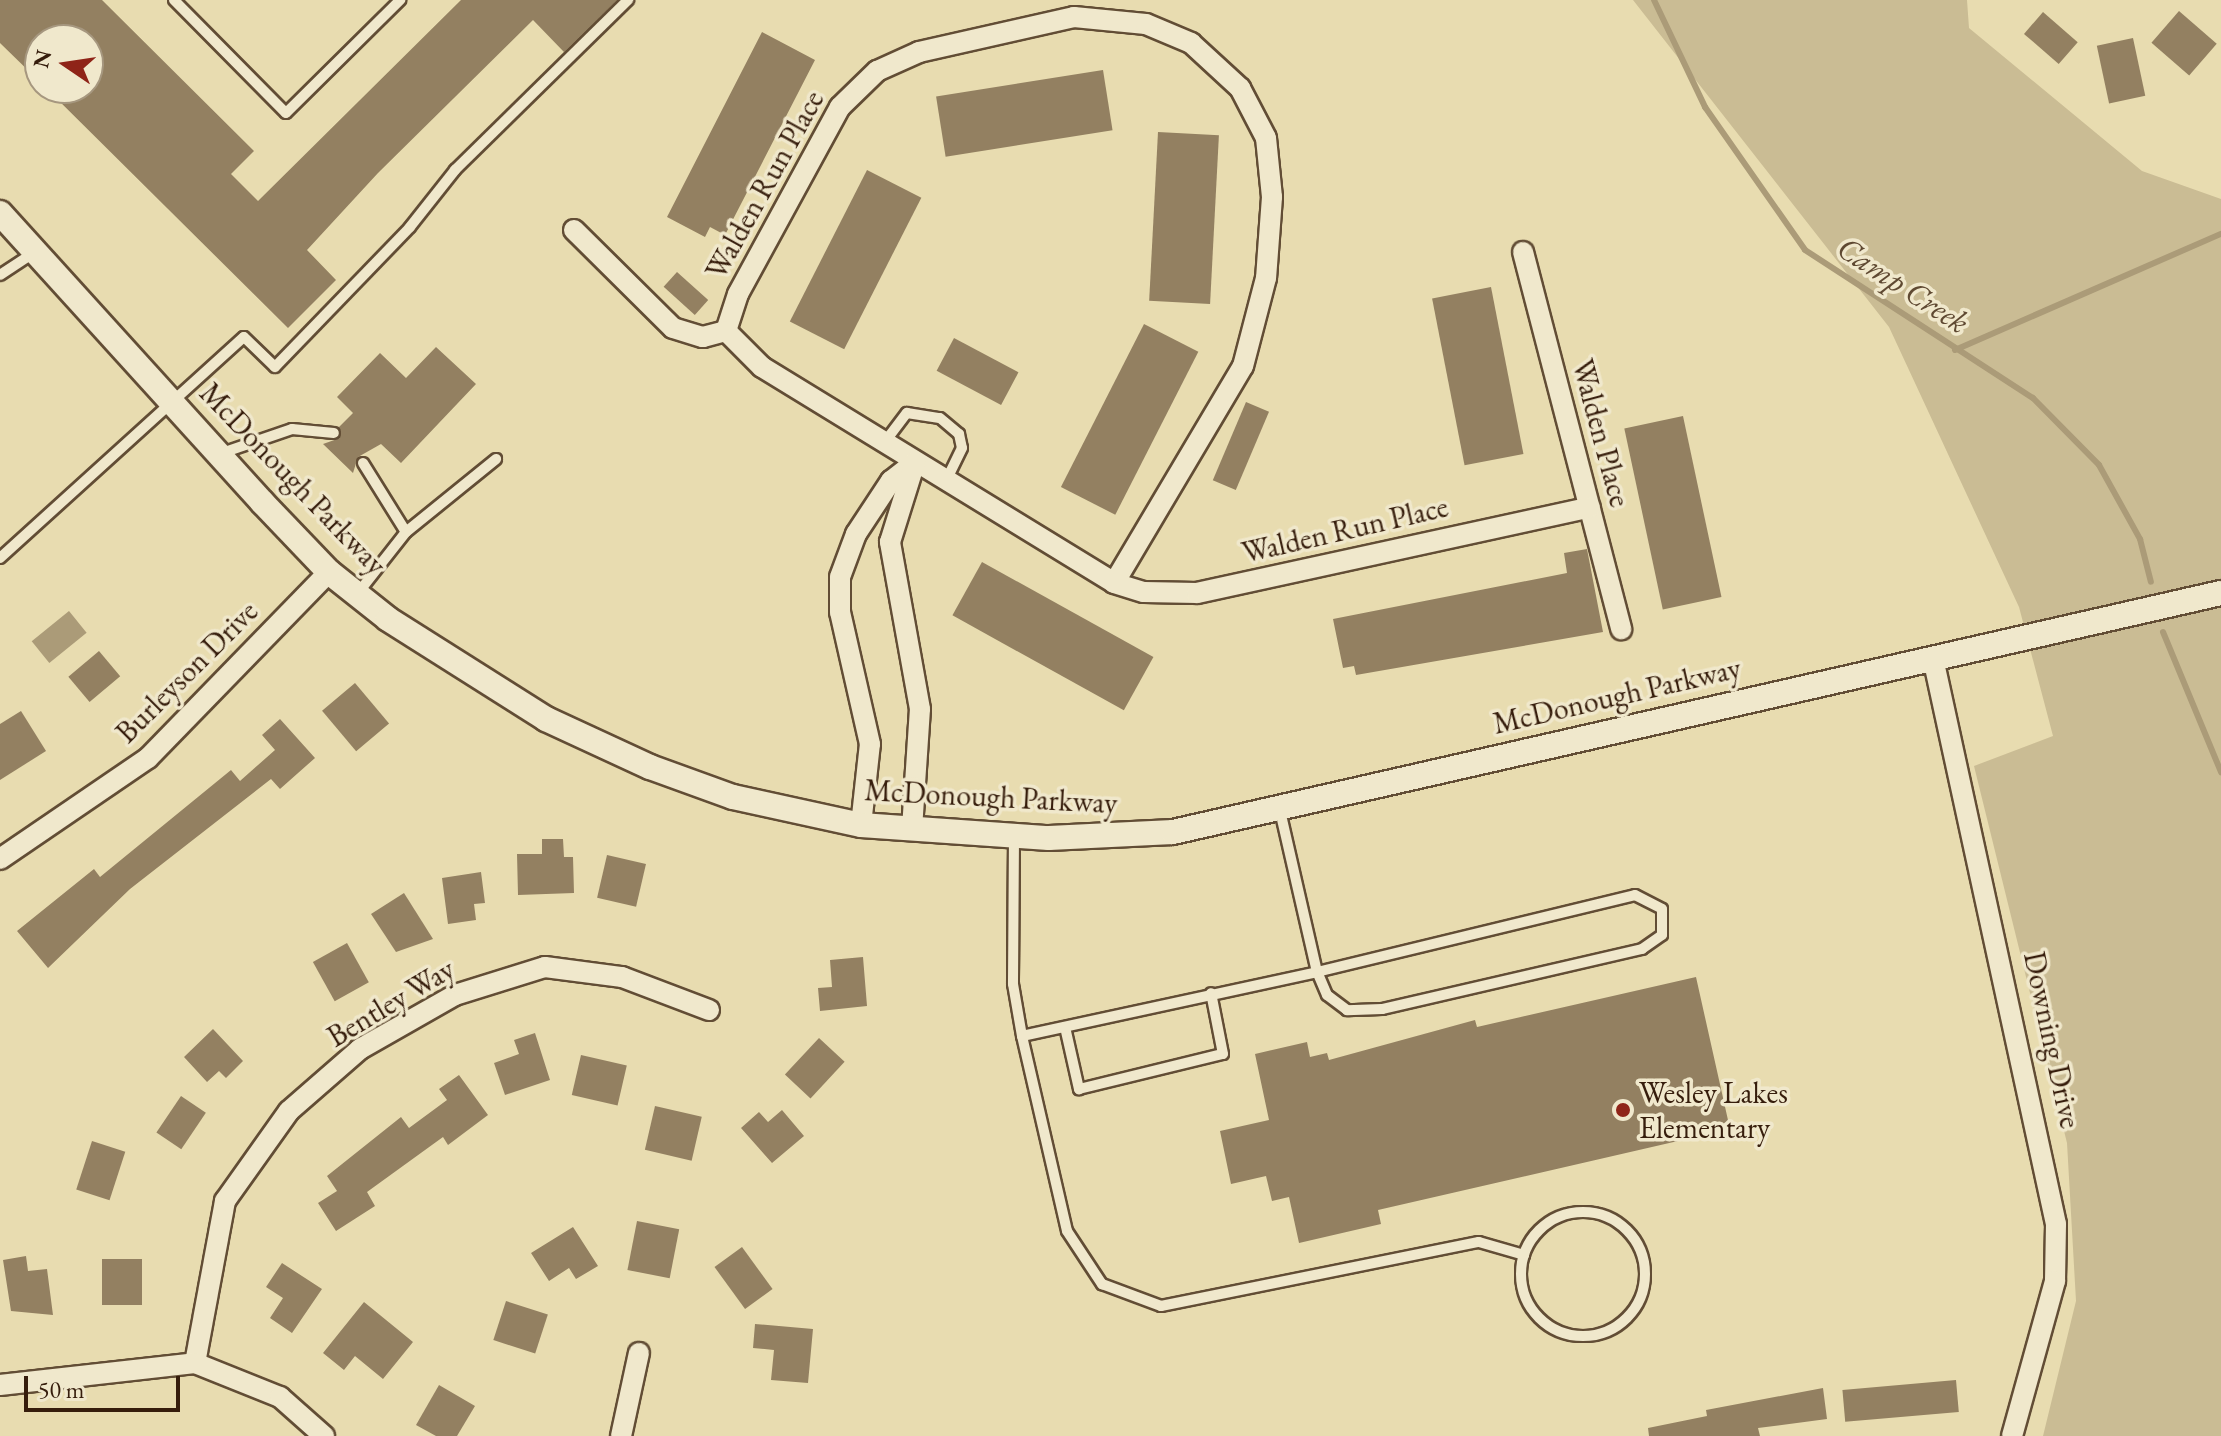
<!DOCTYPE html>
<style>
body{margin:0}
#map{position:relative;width:2221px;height:1436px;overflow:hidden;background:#e8dcb0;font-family:"EB Garamond",serif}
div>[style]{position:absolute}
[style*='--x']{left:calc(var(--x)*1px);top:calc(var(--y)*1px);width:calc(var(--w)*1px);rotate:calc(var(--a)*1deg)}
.green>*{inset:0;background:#cabc94}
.water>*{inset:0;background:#ab9b78;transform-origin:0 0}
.stream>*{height:6px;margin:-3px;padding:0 3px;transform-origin:3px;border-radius:3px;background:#ab9b78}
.building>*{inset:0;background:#938061;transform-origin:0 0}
.roads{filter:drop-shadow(2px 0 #624d35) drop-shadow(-2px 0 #624d35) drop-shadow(0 2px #624d35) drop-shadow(0 -2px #624d35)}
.service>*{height:10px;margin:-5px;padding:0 5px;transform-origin:5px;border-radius:5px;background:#f0e8cc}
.service>.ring{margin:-5px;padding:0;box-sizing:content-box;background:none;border:10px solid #f0e8cc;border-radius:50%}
.minor>*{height:20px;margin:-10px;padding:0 10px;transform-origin:10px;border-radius:10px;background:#f0e8cc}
.tertiary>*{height:24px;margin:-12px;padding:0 12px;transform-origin:12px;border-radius:12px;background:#f0e8cc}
.dots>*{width:22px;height:22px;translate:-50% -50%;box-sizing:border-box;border:4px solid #f0e8cc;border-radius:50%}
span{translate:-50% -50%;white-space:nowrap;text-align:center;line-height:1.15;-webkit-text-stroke:7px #f0e8cc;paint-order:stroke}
.street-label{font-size:30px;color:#361d0c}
.poi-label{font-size:30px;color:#361d0c}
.left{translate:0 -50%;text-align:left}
.water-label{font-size:32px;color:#5f4932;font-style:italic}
.north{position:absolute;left:24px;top:24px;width:80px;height:80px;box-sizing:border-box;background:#f0e8cc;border:2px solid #a6977f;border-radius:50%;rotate:283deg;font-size:22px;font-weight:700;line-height:32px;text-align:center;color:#361d0c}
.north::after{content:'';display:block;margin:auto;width:28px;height:36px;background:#8f2418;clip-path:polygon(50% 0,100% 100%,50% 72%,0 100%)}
.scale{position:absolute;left:24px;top:1376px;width:156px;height:36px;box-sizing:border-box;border:4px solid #361d0c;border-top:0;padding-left:10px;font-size:24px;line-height:28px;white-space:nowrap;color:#361d0c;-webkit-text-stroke:6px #f0e8cc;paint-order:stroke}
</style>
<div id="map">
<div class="green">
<div style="clip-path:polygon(1633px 0,1967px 0,1969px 28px,2142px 171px,2221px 199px,2221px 1436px,2043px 1436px,2076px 1301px,2067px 1143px,1974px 766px,2053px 736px,2019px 607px,1889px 327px)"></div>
</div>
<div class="water">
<div style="left:69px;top:611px;width:28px;height:48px;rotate:51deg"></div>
</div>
<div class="stream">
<div style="--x:1654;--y:0;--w:119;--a:64.5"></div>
<div style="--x:1705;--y:107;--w:174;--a:55"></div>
<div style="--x:1805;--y:250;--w:272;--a:33"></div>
<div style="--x:2033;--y:398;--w:94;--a:45.4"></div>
<div style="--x:2099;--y:465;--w:85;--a:61"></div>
<div style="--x:2140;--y:539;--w:44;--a:75.7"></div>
<div style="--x:1955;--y:350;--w:290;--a:-23.6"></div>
<div style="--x:2163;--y:632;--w:152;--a:67.5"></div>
</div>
<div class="building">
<div style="clip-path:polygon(0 0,102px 0,254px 151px,231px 174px,258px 201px,461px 0,617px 0,564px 52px,533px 20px,378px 173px,307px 250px,336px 280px,288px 328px,46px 88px,88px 88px,88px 40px,40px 40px,40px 82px,0 43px)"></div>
<div style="left:2179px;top:11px;width:50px;height:42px;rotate:41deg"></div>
<div style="left:2043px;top:12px;width:46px;height:29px;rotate:41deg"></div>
<div style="clip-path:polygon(762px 32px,815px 60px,725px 235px,710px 227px,705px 237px,667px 217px)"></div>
<div style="left:2133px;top:38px;width:59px;height:37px;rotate:78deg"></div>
<div style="left:1103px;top:70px;width:61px;height:169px;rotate:81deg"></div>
<div style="left:1158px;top:132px;width:61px;height:169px;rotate:3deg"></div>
<div style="left:867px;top:170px;width:61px;height:170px;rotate:27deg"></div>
<div style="left:677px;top:272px;width:42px;height:20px;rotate:42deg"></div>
<div style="left:1491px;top:287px;width:170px;height:60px;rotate:79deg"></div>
<div style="left:1144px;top:324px;width:61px;height:183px;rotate:27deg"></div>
<div style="left:954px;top:338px;width:73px;height:37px;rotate:28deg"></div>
<div style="clip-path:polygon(436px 347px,476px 384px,401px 463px,381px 444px,358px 457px,353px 473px,323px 444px,340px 438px,339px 427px,353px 413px,337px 397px,380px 353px,406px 378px)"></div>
<div style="left:1246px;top:402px;width:25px;height:85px;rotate:23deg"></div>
<div style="left:1683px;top:416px;width:185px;height:60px;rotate:78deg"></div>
<div style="clip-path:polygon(1587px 549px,1603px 632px,1356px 675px,1354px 666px,1343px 668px,1333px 619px,1567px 573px,1564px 553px)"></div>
<div style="left:982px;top:562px;width:196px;height:61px;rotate:29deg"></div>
<div style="left:99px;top:651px;width:33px;height:40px;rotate:50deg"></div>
<div style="left:355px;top:683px;width:53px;height:43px;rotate:50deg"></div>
<div style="clip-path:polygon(21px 711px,46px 751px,0 780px,0 724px)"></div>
<div style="clip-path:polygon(280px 719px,315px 758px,280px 789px,271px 779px,130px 889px,48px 968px,17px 931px,94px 869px,100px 877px,231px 770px,240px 781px,275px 750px,262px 735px)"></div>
<div style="clip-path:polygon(542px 839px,563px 839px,564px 857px,573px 857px,574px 893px,518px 895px,517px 854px,542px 854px)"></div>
<div style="left:607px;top:855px;width:40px;height:44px;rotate:13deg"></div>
<div style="clip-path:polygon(481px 872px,485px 903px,474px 904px,476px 920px,448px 924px,442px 878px)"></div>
<div style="clip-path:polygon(404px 893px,433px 939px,396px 952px,371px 914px)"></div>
<div style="left:347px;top:943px;width:45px;height:39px;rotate:61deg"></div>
<div style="clip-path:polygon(863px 957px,867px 1006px,820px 1011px,818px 988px,832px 987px,830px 960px)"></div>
<div style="clip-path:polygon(1696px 977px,1730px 1129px,1378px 1210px,1381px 1224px,1299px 1243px,1289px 1197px,1272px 1201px,1266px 1176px,1231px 1184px,1220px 1131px,1269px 1120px,1255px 1054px,1307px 1042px,1310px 1057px,1327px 1053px,1329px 1060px,1475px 1020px,1477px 1027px)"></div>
<div style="clip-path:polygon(213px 1029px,243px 1061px,226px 1078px,219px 1071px,207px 1082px,184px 1057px)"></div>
<div style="clip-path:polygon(535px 1033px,550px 1080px,505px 1095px,494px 1063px,519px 1054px,514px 1040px)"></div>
<div style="left:819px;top:1038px;width:35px;height:50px;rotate:43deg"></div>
<div style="left:581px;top:1055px;width:47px;height:41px;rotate:13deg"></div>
<div style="clip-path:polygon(459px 1075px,488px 1115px,448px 1145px,443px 1137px,367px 1192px,375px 1206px,336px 1231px,318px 1203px,337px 1191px,327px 1176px,401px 1117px,409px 1128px,447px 1100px,439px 1089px)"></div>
<div style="left:181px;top:1096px;width:30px;height:44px;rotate:34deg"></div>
<div style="left:655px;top:1106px;width:48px;height:45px;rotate:13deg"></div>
<div style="clip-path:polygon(782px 1110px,804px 1136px,772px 1163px,741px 1128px,759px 1112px,768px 1122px)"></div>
<div style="left:92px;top:1141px;width:35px;height:51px;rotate:18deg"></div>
<div style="left:637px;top:1221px;width:43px;height:50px;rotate:11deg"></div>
<div style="clip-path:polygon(573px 1227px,598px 1266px,576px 1279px,569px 1268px,549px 1281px,531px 1253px)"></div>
<div style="left:742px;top:1247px;width:52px;height:34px;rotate:54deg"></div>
<div style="clip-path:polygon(26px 1256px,28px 1271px,47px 1269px,53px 1315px,11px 1311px,3px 1260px)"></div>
<div style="left:102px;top:1259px;width:40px;height:46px"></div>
<div style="clip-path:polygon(282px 1263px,322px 1289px,292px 1333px,270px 1318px,283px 1298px,266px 1287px)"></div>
<div style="left:506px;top:1301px;width:44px;height:41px;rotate:18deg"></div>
<div style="clip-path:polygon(364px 1302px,413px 1342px,383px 1379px,355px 1356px,344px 1370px,323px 1353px)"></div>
<div style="clip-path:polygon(755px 1324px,813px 1329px,808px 1383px,771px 1380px,774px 1350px,753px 1348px)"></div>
<div style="left:1956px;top:1380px;width:32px;height:114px;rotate:85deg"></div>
<div style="clip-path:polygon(439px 1385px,475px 1406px,457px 1436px,436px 1436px,416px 1425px)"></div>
<div style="clip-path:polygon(1823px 1388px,1827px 1419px,1758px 1428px,1760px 1436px,1649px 1436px,1648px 1428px,1707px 1416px,1706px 1410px)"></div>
</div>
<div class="roads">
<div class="service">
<div style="--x:174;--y:0;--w:159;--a:45.3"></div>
<div style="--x:286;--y:113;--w:161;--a:-44.7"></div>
<div style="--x:0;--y:275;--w:42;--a:-33.3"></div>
<div style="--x:884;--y:443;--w:38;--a:-53"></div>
<div style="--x:907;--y:413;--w:33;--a:9"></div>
<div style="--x:940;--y:418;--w:25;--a:40"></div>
<div style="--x:959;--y:434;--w:14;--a:78"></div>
<div style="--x:962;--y:448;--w:37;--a:116"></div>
<div style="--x:222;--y:453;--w:74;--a:-18.9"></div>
<div style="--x:292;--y:429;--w:42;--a:5.4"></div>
<div style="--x:363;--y:463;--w:81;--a:58.1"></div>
<div style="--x:0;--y:558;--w:329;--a:-42.2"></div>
<div style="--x:244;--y:337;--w:43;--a:44.1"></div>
<div style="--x:275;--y:367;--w:194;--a:-46"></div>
<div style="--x:410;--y:227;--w:73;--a:-51.7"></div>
<div style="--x:455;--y:170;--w:243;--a:-44.5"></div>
<div style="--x:358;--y:593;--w:78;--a:-51.8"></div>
<div style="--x:406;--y:532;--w:116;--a:-39"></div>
<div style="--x:1014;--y:837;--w:147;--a:90.4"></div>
<div style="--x:1013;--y:984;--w:53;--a:80.2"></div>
<div style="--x:1022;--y:1036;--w:200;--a:77"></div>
<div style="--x:1067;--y:1231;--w:64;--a:56.6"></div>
<div style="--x:1102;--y:1284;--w:63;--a:20.4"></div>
<div style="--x:1161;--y:1306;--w:324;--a:-11.4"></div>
<div style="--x:1479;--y:1242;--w:47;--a:16.1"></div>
<div style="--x:1065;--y:1027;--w:64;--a:77.3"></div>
<div style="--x:1079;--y:1089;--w:148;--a:-13.7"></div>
<div style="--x:1223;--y:1054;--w:62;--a:-101.1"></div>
<div style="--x:1022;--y:1036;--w:302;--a:-12.2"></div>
<div style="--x:1317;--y:972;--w:327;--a:-13.6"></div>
<div style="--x:1635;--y:895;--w:30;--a:27"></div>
<div style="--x:1662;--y:909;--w:26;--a:90"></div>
<div style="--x:1662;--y:935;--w:24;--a:145"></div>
<div style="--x:1642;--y:949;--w:267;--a:167"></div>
<div style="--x:1382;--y:1009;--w:35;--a:178"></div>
<div style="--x:1347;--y:1010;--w:25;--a:-143"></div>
<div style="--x:1327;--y:995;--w:25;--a:-113"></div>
<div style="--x:1317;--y:972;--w:165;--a:-102.9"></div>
<div class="ring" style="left:1521px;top:1212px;width:114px;height:114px"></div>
</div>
<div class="minor">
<div style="--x:574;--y:230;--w:139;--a:44.7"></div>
<div style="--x:673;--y:328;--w:31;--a:17"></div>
<div style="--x:703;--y:337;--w:24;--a:-15"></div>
<div style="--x:1523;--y:252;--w:390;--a:75.4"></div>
<div style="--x:726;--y:331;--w:39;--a:-72"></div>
<div style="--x:738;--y:294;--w:213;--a:-61.4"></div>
<div style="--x:840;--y:107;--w:52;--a:-44.2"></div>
<div style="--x:877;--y:71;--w:46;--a:-24.3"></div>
<div style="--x:919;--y:52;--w:159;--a:-12.7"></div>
<div style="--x:1074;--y:17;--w:72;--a:5.6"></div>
<div style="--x:1146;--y:24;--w:49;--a:22.9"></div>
<div style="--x:1191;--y:43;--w:67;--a:42.6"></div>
<div style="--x:1240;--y:88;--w:56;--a:62.5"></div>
<div style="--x:1266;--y:138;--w:59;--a:84.2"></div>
<div style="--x:1272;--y:197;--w:81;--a:94.2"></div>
<div style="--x:1266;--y:278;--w:91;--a:104.6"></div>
<div style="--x:1243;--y:366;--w:252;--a:120.7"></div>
<div style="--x:726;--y:331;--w:51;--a:45"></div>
<div style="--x:762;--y:367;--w:413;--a:31.5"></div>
<div style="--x:1114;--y:583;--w:31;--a:17"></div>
<div style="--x:1144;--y:592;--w:53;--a:1.1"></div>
<div style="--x:1197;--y:593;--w:402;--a:-12.3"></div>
<div style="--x:1933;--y:658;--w:579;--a:77.74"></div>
<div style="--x:2056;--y:1224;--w:57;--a:91"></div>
<div style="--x:2055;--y:1281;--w:161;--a:105.5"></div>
<div style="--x:861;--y:825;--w:81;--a:-83.7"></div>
<div style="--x:870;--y:744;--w:135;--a:-102.8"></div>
<div style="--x:840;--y:612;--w:35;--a:-90"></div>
<div style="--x:840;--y:577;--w:46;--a:-69.6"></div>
<div style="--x:856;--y:534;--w:64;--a:-56.6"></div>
<div style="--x:891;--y:481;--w:31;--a:-38"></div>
<div style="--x:912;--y:829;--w:120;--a:-86.2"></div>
<div style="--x:920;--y:709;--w:170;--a:-100.2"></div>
<div style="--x:890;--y:542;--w:84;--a:-72.6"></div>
<div style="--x:0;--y:859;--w:179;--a:-34.3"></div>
<div style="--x:148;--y:758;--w:260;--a:-45.8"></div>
<div style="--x:195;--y:1363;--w:165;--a:-79.5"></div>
<div style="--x:225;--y:1201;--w:110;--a:-54.6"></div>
<div style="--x:289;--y:1111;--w:94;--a:-41.1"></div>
<div style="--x:360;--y:1049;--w:109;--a:-29.6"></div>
<div style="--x:455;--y:995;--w:94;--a:-17.3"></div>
<div style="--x:545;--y:967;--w:78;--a:7.4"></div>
<div style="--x:622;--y:977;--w:93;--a:20.8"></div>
<div style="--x:0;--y:1385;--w:196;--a:-6.4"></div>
<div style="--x:195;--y:1363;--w:92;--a:21.8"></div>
<div style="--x:280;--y:1397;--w:59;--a:41.6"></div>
<div style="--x:621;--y:1436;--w:85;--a:-77.8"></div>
</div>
<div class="tertiary">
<div style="--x:0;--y:213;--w:390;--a:47.8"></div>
<div style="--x:262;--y:502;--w:97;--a:46.3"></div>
<div style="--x:329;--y:572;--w:75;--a:38.5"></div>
<div style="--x:388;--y:619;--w:187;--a:32.3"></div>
<div style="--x:546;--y:719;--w:115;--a:24.8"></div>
<div style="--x:650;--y:767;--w:88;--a:19.9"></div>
<div style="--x:733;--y:797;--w:131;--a:12.3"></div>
<div style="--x:861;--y:825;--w:188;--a:4"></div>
<div style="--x:1049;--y:838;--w:124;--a:-2.8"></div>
<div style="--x:1173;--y:832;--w:1075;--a:-12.85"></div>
</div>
</div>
<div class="dots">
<div style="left:1623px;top:1110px;background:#8f2418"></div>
</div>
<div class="street-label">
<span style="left:765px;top:185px;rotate:-61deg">Walden Run Place</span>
<span style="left:1601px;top:433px;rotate:75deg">Walden Place</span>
<span style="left:293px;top:479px;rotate:46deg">McDonough Parkway</span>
<span style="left:1345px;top:530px;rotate:-13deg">Walden Run Place</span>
<span style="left:187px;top:672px;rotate:-45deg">Burleyson Drive</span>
<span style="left:1617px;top:696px;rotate:-13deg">McDonough Parkway</span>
<span style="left:991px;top:797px;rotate:3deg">McDonough Parkway</span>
<span style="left:391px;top:1003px;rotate:-31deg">Bentley Way</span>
<span style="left:2052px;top:1040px;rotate:78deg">Downing Drive</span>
</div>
<div class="poi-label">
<span class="left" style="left:1639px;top:1110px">Wesley Lakes<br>Elementary</span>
</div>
<div class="water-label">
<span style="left:1903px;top:285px;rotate:33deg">Camp Creek</span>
</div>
<div class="north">N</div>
<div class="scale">50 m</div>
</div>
